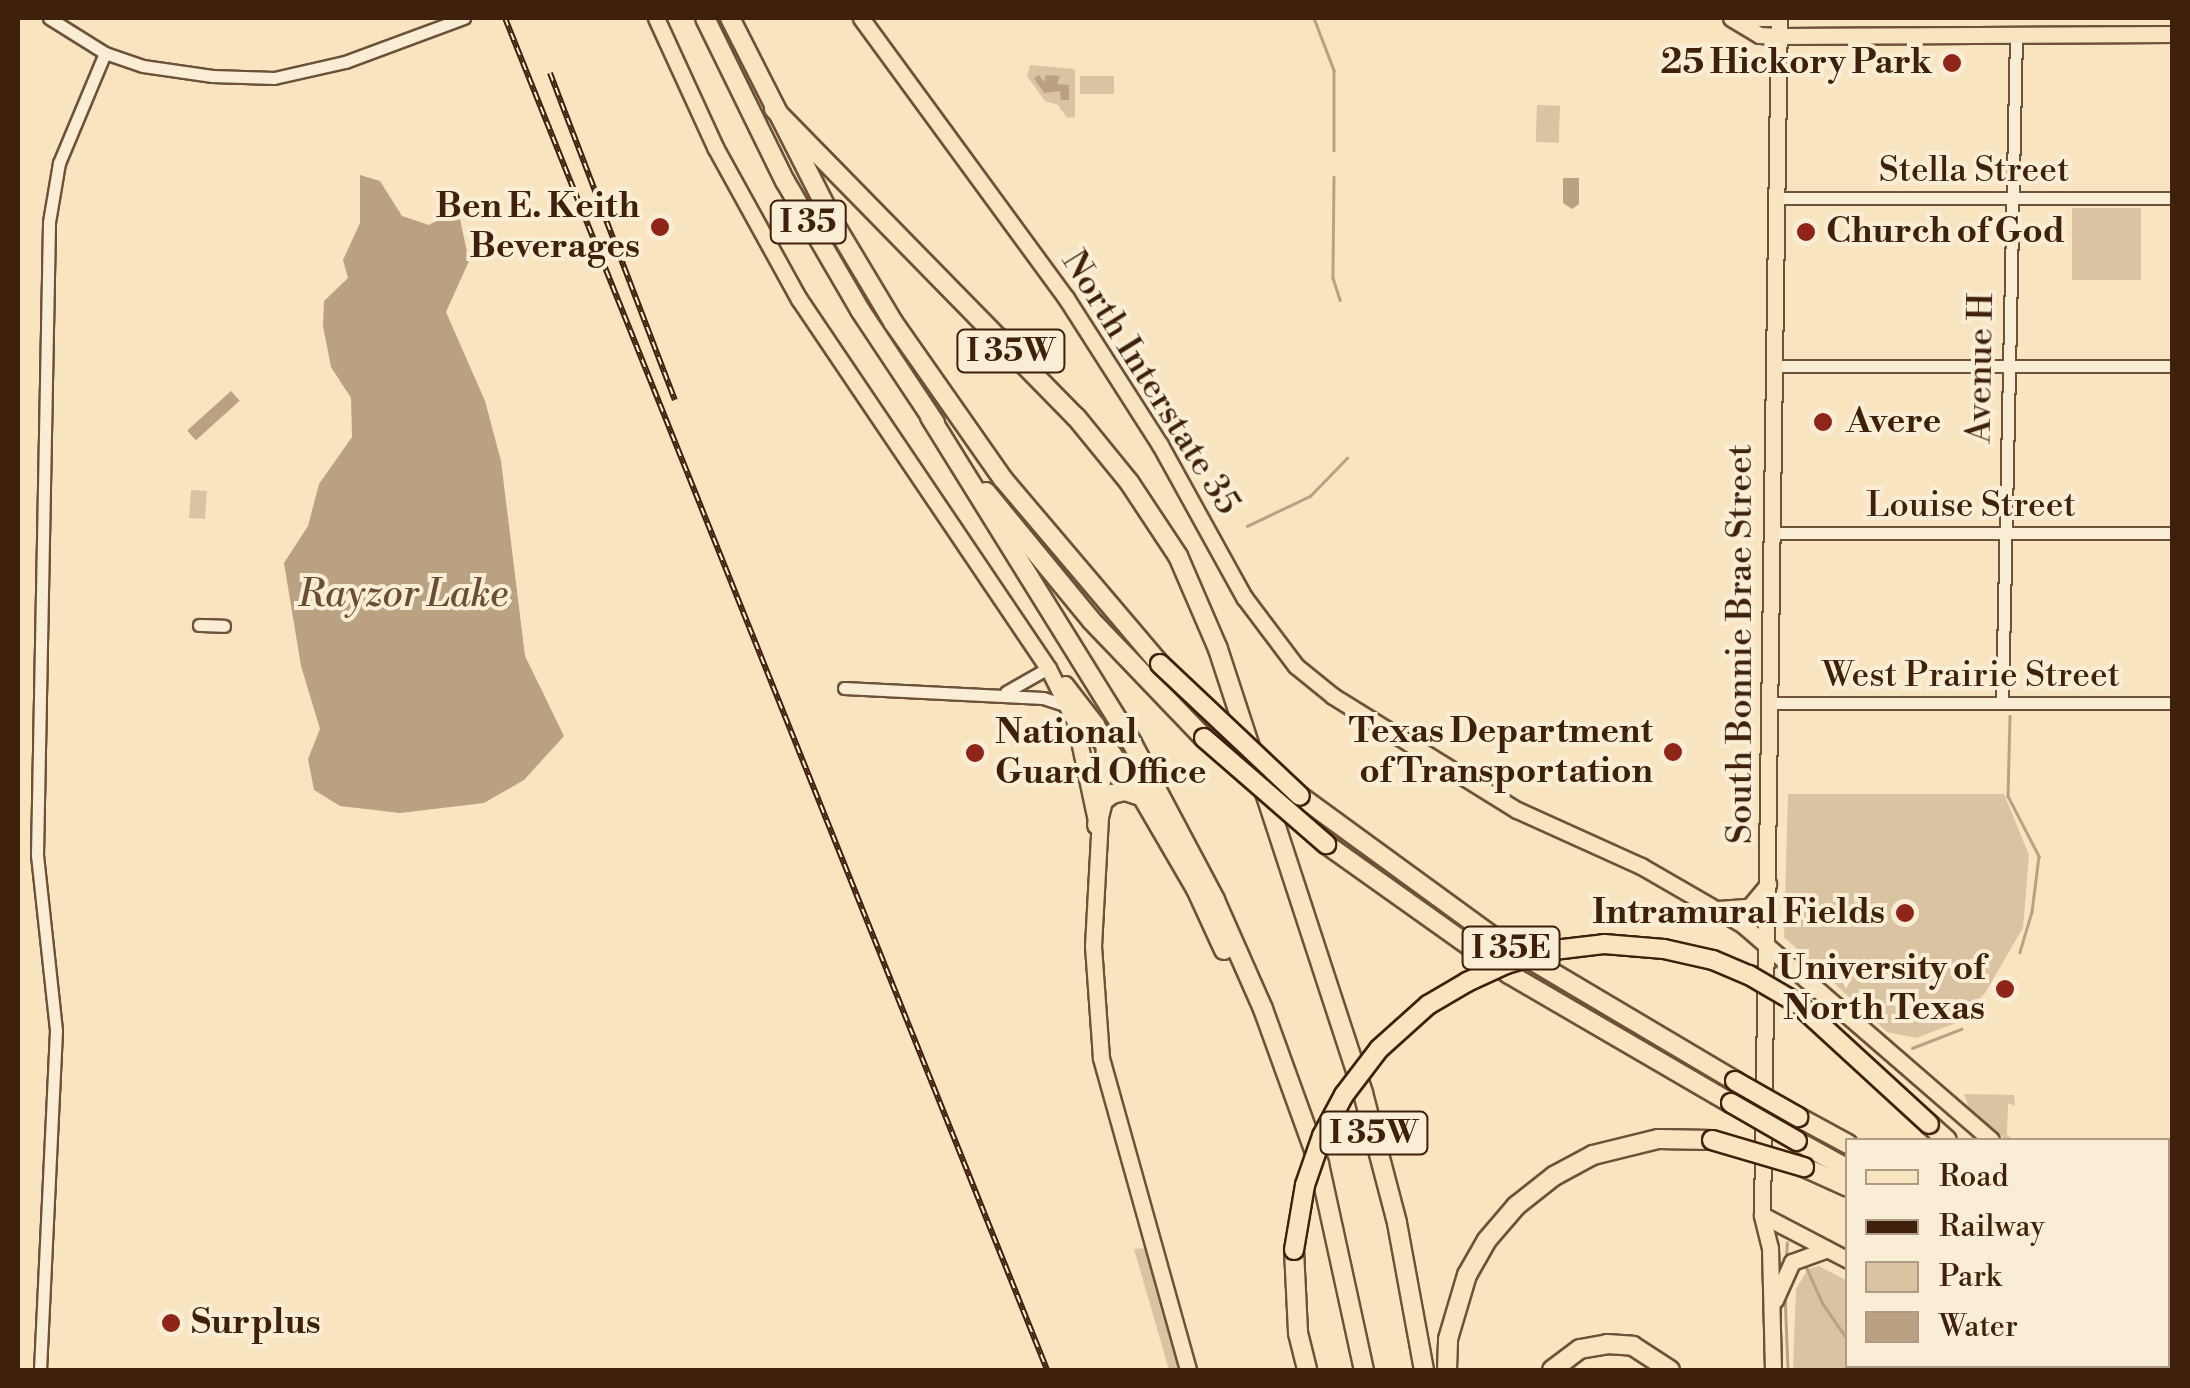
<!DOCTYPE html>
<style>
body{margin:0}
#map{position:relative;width:2190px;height:1388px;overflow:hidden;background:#f8e4bf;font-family:"Libre Bodoni",serif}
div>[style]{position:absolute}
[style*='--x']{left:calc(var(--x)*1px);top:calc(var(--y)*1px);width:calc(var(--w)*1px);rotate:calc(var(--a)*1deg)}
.green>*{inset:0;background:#d9c3a1;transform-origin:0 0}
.water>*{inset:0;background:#b9a182;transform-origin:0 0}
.stream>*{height:2.5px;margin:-1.25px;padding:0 1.25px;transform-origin:1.25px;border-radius:1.25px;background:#b9a182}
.roads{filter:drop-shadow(2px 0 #6d5139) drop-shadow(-2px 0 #6d5139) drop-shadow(0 2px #6d5139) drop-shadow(0 -2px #6d5139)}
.minor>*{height:11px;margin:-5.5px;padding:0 5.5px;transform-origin:5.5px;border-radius:5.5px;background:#faedd5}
.major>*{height:15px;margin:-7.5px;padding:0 7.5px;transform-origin:7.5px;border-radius:7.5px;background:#f8e4bf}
.highway>*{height:18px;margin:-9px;padding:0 9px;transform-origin:9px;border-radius:9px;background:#f8e4bf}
.rail>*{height:6px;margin-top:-3px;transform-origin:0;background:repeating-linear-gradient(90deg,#faedd5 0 8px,#3f200c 0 16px);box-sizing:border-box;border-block:2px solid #3f200c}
.bridges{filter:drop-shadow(2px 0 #3f200c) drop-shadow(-2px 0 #3f200c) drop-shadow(0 2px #3f200c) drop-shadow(0 -2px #3f200c)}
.highway-bridge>*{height:18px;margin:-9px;padding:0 9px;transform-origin:9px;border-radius:9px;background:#f8e4bf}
.dots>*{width:28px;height:28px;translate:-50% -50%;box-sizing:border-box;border:5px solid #faedd5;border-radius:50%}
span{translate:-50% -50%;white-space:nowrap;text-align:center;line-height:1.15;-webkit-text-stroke:8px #faedd5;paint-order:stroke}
.shield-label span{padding:2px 8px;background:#faedd5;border:2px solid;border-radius:8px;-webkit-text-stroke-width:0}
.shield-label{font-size:32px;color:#3f200c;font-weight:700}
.poi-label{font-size:35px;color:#3f200c;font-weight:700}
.right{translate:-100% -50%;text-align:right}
.left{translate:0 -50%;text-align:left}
.street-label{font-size:35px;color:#3f200c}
.water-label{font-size:38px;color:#6a4d35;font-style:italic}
.frame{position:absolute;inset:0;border:20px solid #3f200c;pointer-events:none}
.legend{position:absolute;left:1845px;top:1138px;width:325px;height:230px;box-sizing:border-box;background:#faedd5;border:2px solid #af9b85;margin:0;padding:12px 18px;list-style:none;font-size:30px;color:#3f200c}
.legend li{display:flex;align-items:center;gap:20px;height:50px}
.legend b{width:50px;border:2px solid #af9b85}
</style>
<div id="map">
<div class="green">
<div style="clip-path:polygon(1030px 65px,1075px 69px,1075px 117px,1067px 118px,1058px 105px,1045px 101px,1027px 76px)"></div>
<div style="left:1080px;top:76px;width:34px;height:18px"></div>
<div style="left:1537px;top:105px;width:23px;height:37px;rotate:2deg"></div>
<div style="left:2072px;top:208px;width:69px;height:72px"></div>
<div style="left:191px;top:490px;width:16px;height:28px;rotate:4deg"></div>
<div style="clip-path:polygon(1788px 794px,2004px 794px,2029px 855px,2023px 928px,1985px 993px,1956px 1023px,1916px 1038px,1887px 1032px,1784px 937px)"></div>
<div style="clip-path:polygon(1964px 1094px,2014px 1095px,2015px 1106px,2008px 1103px,2007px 1135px,2014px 1140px,2006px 1140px,1969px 1108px)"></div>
<div style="clip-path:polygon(1146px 1248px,1180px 1367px,1175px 1370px,1169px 1370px,1134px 1249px)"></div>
<div style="clip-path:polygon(1819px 1266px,1847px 1281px,1848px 1366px,2010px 1366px,2019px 1370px,1793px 1370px,1796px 1289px,1808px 1269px)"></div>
</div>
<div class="water">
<div style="clip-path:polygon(1039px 75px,1044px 82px,1046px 75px,1060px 76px,1057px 84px,1069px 85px,1069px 100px,1061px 100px,1060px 91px,1044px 93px,1034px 78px)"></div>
<div style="clip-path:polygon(360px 175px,380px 181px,402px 216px,429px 225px,458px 210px,469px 261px,446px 312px,485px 401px,501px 461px,525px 656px,564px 736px,524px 780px,484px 803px,400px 813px,340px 806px,314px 790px,308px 759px,320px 729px,301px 666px,284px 563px,308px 526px,319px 484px,352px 437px,351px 398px,331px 367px,323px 326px,324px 301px,348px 278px,343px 260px,360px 223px)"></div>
<div style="clip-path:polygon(1563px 178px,1579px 178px,1579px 204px,1572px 209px,1563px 203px)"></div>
<div style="left:231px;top:391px;width:13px;height:59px;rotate:48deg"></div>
</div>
<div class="stream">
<div style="--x:1314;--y:18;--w:56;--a:69"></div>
<div style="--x:1334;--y:70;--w:80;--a:90"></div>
<div style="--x:1334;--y:177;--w:101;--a:90.6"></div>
<div style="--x:1333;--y:278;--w:23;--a:72"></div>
<div style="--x:1247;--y:526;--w:70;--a:-25.5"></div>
<div style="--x:1310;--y:496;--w:53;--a:-45.8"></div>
<div style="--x:2010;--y:716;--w:80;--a:91.4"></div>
<div style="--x:2008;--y:796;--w:68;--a:62.7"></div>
<div style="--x:2039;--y:856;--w:56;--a:97.1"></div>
<div style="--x:2032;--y:912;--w:42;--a:106.7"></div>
<div style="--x:1912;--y:1048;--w:53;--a:-21.2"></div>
<div style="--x:1786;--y:1256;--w:13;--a:-86"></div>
<div style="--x:1805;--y:1264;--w:44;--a:65.8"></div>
<div style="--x:1823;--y:1304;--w:44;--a:55.2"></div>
<div style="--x:1785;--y:1294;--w:76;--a:87.7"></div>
<div style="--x:1858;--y:1366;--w:4;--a:63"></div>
</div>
<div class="roads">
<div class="minor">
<div style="--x:49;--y:18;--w:66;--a:32"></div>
<div style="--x:105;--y:53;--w:40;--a:18.9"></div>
<div style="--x:143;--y:66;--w:70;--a:8.2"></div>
<div style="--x:212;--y:76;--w:62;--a:1.8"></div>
<div style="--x:274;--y:78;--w:73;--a:-12.7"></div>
<div style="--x:345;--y:62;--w:127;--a:-20.3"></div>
<div style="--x:1776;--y:198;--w:396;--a:0"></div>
<div style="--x:1774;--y:366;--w:398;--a:0"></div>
<div style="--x:1770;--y:533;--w:402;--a:0"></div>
<div style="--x:199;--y:625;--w:25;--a:2"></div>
<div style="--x:844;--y:688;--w:199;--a:2.9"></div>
<div style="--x:1043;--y:698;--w:26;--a:18"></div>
<div style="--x:1006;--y:692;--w:48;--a:-29.7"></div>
<div style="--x:1769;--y:703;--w:403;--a:0"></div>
<div style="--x:2002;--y:703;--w:669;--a:-88.8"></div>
<div style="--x:40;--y:1370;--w:340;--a:-87.3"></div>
<div style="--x:56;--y:1030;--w:176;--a:-96.2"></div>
<div style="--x:37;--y:855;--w:633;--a:-88.91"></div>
<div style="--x:49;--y:222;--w:60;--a:-80.4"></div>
<div style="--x:59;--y:163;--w:119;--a:-67.3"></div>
</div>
<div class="major">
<div style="--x:656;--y:18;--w:142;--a:65.4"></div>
<div style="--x:715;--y:147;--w:174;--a:61.1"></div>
<div style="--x:799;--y:299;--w:445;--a:56"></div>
<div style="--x:1048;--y:668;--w:60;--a:63.4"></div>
<div style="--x:1075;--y:722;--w:101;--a:78"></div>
<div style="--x:861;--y:18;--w:347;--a:53.8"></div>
<div style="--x:1066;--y:298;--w:174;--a:57.4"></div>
<div style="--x:1160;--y:445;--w:174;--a:61.1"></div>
<div style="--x:1244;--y:597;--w:86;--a:53"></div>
<div style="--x:1296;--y:666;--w:48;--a:39"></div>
<div style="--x:1333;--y:696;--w:216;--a:31.8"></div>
<div style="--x:1517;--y:810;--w:136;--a:24.3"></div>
<div style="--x:1641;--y:866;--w:118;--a:30"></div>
<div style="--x:1743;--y:925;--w:328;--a:40.9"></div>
<div style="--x:1731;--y:18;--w:33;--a:31"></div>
<div style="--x:1759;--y:35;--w:20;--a:3"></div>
<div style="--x:1779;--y:36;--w:393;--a:-0.3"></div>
<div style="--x:1748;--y:18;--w:27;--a:0"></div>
<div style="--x:1065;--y:684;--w:51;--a:52.2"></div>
<div style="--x:1096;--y:724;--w:21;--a:67"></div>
<div style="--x:1104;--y:743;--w:203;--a:93.1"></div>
<div style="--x:1093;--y:946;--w:112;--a:85.9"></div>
<div style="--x:1101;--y:1058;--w:324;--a:74.4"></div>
<div style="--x:1718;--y:909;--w:31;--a:-4"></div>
<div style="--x:1749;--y:907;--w:30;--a:-50"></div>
<div style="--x:1762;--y:1215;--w:97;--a:27.6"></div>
<div style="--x:2168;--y:1269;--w:5;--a:37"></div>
<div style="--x:1775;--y:1300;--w:42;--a:-65.9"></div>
<div style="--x:1792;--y:1262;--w:37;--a:-20"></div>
<div style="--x:2056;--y:1366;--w:10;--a:24"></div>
<div style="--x:1773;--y:1370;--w:122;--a:-91.4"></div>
<div style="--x:1770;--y:1248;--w:34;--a:-104"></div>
<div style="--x:1762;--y:1215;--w:1197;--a:-89.19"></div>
</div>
<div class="highway">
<div style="--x:705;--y:18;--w:182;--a:63.9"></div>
<div style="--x:785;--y:181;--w:149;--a:59.8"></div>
<div style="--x:860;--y:310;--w:136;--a:56.4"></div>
<div style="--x:730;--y:18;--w:232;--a:63.1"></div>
<div style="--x:835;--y:225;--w:113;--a:59.1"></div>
<div style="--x:893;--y:322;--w:192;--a:55"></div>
<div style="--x:1003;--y:479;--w:243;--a:49.7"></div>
<div style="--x:774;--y:109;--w:431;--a:45.6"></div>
<div style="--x:1076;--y:417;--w:84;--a:50.8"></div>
<div style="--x:1129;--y:482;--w:89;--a:56.5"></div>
<div style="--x:1178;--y:556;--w:101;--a:66.7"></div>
<div style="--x:1218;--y:649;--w:467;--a:71.9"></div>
<div style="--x:1363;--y:1093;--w:134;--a:75.3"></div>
<div style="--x:1397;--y:1223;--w:149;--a:79.6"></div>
<div style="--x:930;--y:417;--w:384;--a:58.2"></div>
<div style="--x:1132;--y:743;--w:178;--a:62.1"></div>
<div style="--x:1215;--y:900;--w:119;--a:66.2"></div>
<div style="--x:1263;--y:1009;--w:165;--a:70.1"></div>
<div style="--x:1319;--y:1164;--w:211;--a:77.7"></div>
<div style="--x:986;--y:492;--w:166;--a:50.6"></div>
<div style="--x:1091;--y:620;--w:163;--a:46.2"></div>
<div style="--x:1070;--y:708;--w:49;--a:45.8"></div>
<div style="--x:1104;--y:743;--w:67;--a:54.7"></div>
<div style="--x:1143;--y:798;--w:105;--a:59.8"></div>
<div style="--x:1196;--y:889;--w:67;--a:65.3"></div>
<div style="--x:1300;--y:796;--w:243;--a:36.1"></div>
<div style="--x:1496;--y:939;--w:278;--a:30.7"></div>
<div style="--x:1097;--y:825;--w:25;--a:-76"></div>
<div style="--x:1103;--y:801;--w:11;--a:-38"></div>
<div style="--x:1112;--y:794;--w:13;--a:-13"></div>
<div style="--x:1125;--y:791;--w:19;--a:18"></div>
<div style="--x:1326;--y:844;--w:224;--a:35.4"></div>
<div style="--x:1509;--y:974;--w:257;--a:30.2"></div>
<div style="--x:1798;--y:1117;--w:57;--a:28.4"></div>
<div style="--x:1929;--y:1124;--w:24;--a:42"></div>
<div style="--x:1797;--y:1141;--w:58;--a:28.8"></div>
<div style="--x:1804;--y:1167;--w:48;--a:24.4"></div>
<div style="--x:1294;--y:1250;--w:83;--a:87.2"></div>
<div style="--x:1298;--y:1333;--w:38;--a:76"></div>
<div style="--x:2168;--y:1298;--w:4;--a:27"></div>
<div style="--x:2168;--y:1323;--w:5;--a:37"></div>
<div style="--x:2168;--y:1348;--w:5;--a:37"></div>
<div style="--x:1447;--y:1370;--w:31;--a:-88"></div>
<div style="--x:1448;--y:1339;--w:67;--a:-73.5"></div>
<div style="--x:1467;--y:1275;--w:40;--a:-60.3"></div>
<div style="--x:1487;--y:1240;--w:45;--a:-49.5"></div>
<div style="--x:1516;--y:1206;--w:48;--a:-38.3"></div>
<div style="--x:1554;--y:1176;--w:44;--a:-28.3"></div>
<div style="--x:1593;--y:1155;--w:67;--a:-13.8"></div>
<div style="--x:1658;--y:1139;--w:54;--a:1.1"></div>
<div style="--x:1552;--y:1370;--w:35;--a:-37"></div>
<div style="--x:1580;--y:1349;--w:27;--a:-10"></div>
<div style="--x:1607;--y:1344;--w:26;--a:4"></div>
<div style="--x:1633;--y:1346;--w:44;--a:33"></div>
</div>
</div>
<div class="rail">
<div style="--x:505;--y:18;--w:1457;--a:68.15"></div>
<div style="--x:550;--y:73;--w:350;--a:69.1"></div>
</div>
<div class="bridges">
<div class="highway-bridge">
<div style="--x:1160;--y:664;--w:192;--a:43.3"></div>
<div style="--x:1204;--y:738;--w:162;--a:41"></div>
<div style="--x:1735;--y:1081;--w:73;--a:29.7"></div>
<div style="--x:1731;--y:1103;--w:76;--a:29.9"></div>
<div style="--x:1712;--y:1140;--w:96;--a:16.4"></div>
<div style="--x:1294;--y:1250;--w:66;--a:-80.4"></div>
<div style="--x:1305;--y:1185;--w:52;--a:-70.9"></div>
<div style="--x:1322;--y:1136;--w:47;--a:-61.8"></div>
<div style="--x:1344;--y:1095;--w:58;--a:-52.7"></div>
<div style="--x:1379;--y:1049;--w:66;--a:-41.9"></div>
<div style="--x:1428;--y:1005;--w:45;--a:-30.5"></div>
<div style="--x:1467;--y:982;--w:43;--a:-24.8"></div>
<div style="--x:1506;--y:964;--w:50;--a:-16.3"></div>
<div style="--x:1554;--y:950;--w:50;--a:-6.8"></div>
<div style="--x:1604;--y:944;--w:60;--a:4.8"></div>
<div style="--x:1664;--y:949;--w:50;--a:12.7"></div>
<div style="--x:1713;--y:960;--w:39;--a:23"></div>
<div style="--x:1749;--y:975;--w:56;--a:30.3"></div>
<div style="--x:1797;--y:1003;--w:179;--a:42.5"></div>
</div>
</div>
<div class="dots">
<div style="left:1952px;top:63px;background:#8f2418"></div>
<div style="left:660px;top:227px;background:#8f2418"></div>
<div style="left:1806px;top:232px;background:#8f2418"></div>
<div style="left:1823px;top:422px;background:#8f2418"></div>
<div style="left:1673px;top:752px;background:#8f2418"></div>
<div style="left:975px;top:753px;background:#8f2418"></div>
<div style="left:1905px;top:913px;background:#8f2418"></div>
<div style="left:2005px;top:989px;background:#8f2418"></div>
<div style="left:171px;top:1323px;background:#8f2418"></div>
</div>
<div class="shield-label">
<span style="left:808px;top:222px">I 35</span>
<span style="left:1011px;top:351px">I 35W</span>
<span style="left:1511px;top:948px">I 35E</span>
<span style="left:1374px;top:1133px">I 35W</span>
</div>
<div class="poi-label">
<span class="right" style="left:1932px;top:63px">25 Hickory Park</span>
<span class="right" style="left:640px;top:227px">Ben E. Keith<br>Beverages</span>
<span class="left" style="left:1826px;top:232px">Church of God</span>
<span class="left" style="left:1846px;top:422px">Avere</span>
<span class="right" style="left:1653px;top:752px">Texas Department<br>of Transportation</span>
<span class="left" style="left:995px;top:753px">National<br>Guard Office</span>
<span class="right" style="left:1885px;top:913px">Intramural Fields</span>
<span class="right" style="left:1985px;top:989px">University of<br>North Texas</span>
<span class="left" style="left:191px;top:1323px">Surplus</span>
</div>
<div class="street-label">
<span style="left:1974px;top:171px">Stella Street</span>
<span style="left:1981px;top:368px;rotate:-89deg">Avenue H</span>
<span style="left:1150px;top:383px;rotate:58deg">North Interstate 35</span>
<span style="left:1971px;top:506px">Louise Street</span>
<span style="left:1741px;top:644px;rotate:-90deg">South Bonnie Brae Street</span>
<span style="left:1971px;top:676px">West Prairie Street</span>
</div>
<div class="water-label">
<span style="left:403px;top:595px">Rayzor Lake</span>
</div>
<div class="frame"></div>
<ul class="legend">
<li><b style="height:12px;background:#f8e4bf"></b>Road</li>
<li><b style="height:12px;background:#3f200c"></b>Railway</li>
<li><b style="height:28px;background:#d9c3a1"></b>Park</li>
<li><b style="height:28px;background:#b9a182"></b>Water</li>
</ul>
</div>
